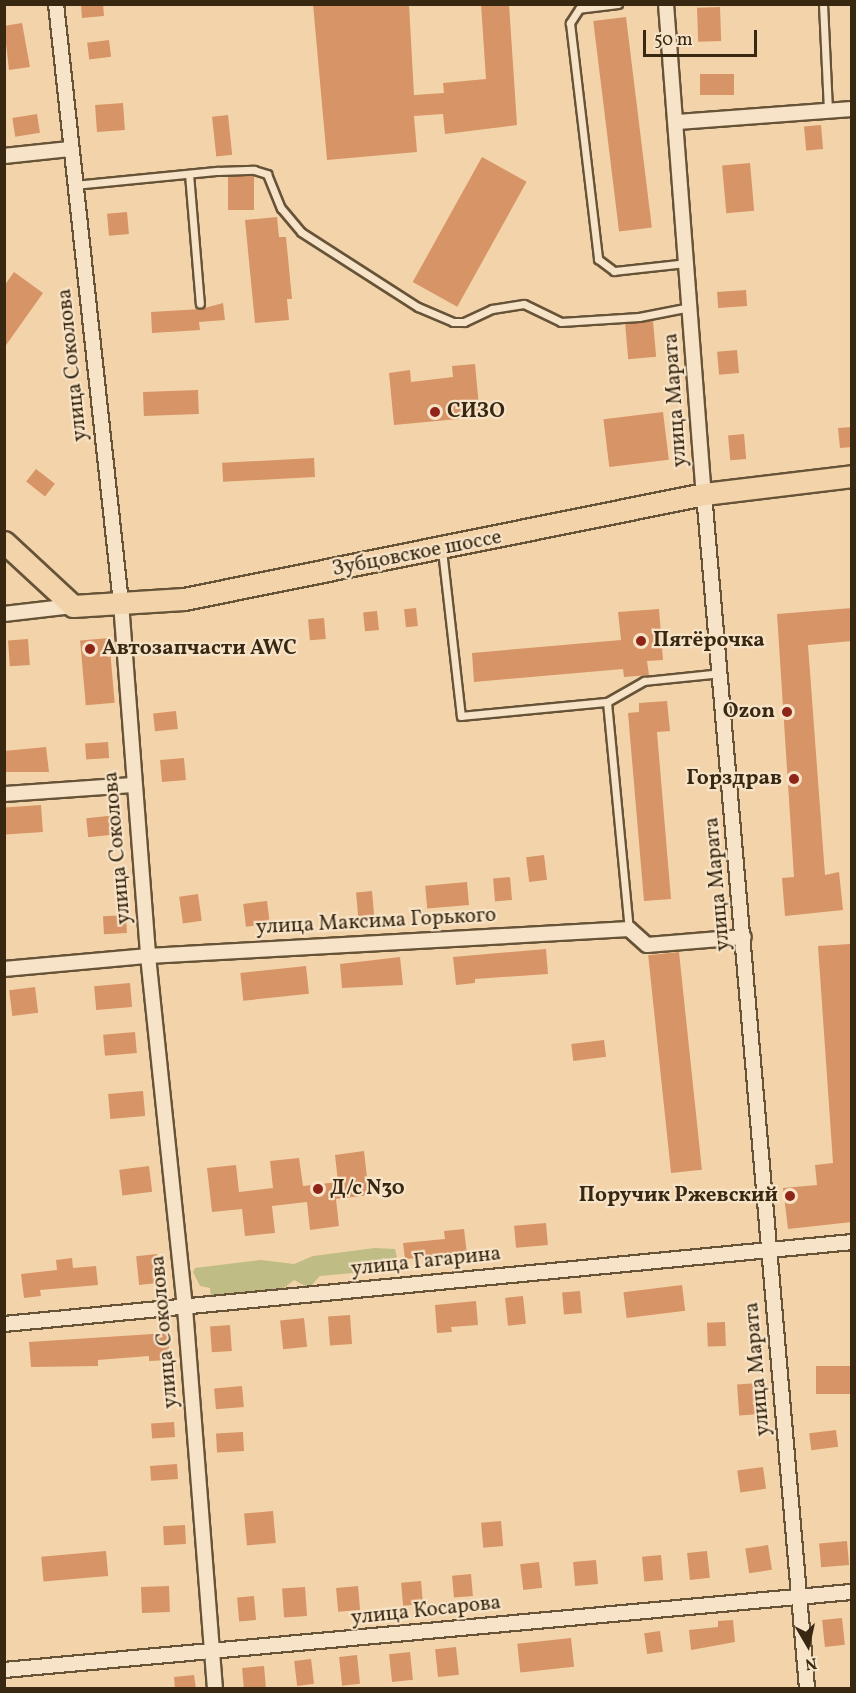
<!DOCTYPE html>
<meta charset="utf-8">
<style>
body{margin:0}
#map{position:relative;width:856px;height:1693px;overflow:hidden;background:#f3d4aa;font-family:Vollkorn,serif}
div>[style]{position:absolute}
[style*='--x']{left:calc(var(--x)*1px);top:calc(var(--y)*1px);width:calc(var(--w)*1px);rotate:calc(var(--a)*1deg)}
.green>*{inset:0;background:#bfbc85}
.building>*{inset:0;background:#d79466;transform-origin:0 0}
.roads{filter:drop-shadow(2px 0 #675338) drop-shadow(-2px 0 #675338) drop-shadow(0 2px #675338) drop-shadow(0 -2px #675338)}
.lane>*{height:7px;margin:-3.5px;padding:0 3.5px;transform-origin:3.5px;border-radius:3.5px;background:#f7e3c8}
.street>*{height:14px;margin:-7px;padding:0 7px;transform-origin:7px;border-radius:7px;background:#f7e3c8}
.primary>*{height:21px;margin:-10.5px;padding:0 10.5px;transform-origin:10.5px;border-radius:10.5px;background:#f3d4aa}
.dots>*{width:16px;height:16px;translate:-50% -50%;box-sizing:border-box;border:3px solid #f7e3c8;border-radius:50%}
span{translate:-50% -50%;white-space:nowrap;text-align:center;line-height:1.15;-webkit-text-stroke:4.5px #f7e3c8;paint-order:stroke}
.street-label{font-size:21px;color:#382812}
.poi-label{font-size:21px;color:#382812;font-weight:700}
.left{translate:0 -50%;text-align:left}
.right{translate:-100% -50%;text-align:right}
.frame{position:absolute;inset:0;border:6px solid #382812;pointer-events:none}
.north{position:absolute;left:778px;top:1615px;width:60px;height:60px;-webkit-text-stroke:4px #f7e3c8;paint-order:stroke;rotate:171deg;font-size:16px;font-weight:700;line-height:24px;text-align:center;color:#382812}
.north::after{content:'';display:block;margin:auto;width:21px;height:27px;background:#382812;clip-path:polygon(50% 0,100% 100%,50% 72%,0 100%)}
.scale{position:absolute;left:643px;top:30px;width:114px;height:27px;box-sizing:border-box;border:3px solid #382812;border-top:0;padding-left:8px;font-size:18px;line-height:21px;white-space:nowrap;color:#382812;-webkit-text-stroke:4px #f7e3c8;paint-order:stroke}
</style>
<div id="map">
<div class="green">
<div style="clip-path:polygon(375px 1248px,395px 1249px,398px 1262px,385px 1270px,320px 1276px,309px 1288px,294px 1280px,279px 1292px,211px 1298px,210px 1288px,200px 1286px,193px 1272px,195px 1268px,261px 1260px,294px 1264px,313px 1256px)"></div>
</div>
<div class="building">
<div style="clip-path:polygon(81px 4px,103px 4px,104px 16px,82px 18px)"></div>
<div style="clip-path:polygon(313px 4px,409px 4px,414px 95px,444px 93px,443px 83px,486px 79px,481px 4px,509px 4px,517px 125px,445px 134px,443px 114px,414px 116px,417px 152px,327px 160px)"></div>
<div style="left:720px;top:7px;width:34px;height:23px;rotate:88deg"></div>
<div style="left:626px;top:17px;width:212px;height:33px;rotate:83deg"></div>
<div style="clip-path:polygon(22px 23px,30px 67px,9px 70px,4px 26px)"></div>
<div style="left:109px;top:40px;width:17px;height:22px;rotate:83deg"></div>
<div style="left:734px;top:74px;width:21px;height:34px;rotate:90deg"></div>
<div style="left:123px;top:103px;width:27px;height:28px;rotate:86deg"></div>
<div style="left:37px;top:114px;width:19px;height:25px;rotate:81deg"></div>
<div style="left:228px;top:115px;width:40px;height:16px;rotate:84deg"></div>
<div style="left:821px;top:125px;width:24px;height:17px;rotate:85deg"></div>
<div style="left:482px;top:157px;width:51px;height:143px;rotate:29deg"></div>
<div style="left:750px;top:163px;width:48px;height:28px;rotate:85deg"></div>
<div style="left:228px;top:176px;width:26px;height:34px"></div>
<div style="left:127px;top:212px;width:22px;height:20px;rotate:85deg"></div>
<div style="clip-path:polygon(277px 217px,279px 237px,286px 237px,292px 299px,287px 299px,289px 320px,255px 323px,245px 220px)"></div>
<div style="clip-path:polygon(14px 272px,43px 293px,4px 348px,4px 286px)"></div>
<div style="left:746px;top:290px;width:16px;height:29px;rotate:86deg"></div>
<div style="clip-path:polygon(223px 303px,225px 320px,199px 322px,200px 330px,152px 333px,151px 312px,201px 309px)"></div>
<div style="left:653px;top:321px;width:36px;height:28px;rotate:85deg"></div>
<div style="left:737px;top:350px;width:23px;height:20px;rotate:85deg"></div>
<div style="clip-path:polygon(475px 364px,480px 417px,394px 425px,389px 373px,410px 370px,411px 382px,453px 377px,452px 366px)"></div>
<div style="left:198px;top:390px;width:24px;height:55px;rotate:88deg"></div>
<div style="left:663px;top:412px;width:48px;height:60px;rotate:83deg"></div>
<div style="clip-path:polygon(852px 427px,852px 447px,840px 448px,838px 428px)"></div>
<div style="left:744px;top:434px;width:25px;height:16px;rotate:85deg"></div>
<div style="left:314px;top:458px;width:19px;height:92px;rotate:87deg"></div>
<div style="left:36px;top:469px;width:24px;height:16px;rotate:38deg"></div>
<div style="left:416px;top:608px;width:18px;height:12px;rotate:84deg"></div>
<div style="clip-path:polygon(852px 608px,852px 641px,808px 645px,825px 875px,839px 872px,843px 910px,785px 916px,782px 878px,794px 877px,777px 614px)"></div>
<div style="clip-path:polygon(659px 609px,663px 660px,647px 661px,649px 675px,624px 677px,623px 669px,474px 682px,472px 653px,621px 640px,618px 612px)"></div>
<div style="left:377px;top:611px;width:19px;height:14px;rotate:84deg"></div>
<div style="left:324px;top:618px;width:21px;height:16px;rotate:85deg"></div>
<div style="left:109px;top:638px;width:65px;height:29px;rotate:85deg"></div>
<div style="left:28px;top:639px;width:26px;height:20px;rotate:86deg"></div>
<div style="clip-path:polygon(667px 701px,670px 731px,657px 732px,671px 899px,644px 901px,628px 713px,639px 712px,639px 703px)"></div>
<div style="left:176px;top:711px;width:18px;height:23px;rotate:84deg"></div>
<div style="left:108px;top:742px;width:16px;height:23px;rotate:86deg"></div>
<div style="clip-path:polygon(46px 747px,49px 772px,4px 772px,4px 751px)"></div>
<div style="left:184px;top:758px;width:22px;height:24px;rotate:85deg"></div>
<div style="left:41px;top:805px;width:27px;height:37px;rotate:86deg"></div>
<div style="left:117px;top:815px;width:19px;height:31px;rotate:84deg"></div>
<div style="left:544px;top:855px;width:25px;height:18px;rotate:83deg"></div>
<div style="left:510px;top:877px;width:23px;height:17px;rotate:85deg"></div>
<div style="left:467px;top:882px;width:23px;height:42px;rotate:85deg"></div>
<div style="left:372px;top:891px;width:24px;height:16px;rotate:85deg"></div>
<div style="left:198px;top:894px;width:27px;height:19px;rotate:82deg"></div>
<div style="left:267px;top:901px;width:23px;height:24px;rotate:83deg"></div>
<div style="left:126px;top:915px;width:18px;height:23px;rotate:87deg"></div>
<div style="clip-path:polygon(850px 944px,852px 1222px,788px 1229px,783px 1188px,817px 1185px,815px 1165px,833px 1163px,818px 946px)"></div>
<div style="clip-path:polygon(546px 949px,548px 974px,475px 979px,475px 983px,456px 985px,453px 957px)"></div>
<div style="left:679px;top:952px;width:219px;height:31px;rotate:84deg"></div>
<div style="clip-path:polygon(400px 957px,403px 985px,342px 988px,340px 964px)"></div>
<div style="left:306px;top:966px;width:28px;height:66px;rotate:84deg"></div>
<div style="left:130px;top:983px;width:24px;height:36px;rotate:85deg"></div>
<div style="left:35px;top:987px;width:26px;height:26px;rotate:83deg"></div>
<div style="left:135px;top:1032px;width:21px;height:32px;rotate:85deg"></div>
<div style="left:604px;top:1040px;width:17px;height:33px;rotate:83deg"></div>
<div style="left:143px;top:1091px;width:25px;height:35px;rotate:85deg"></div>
<div style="clip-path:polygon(364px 1151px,369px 1195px,336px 1199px,339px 1226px,310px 1230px,307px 1202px,272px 1206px,275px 1233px,245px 1236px,242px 1209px,212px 1212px,207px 1168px,236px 1165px,239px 1192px,273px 1188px,270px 1161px,299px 1158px,303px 1186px,338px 1182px,335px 1155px)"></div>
<div style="left:149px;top:1166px;width:26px;height:30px;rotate:83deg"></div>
<div style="left:546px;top:1223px;width:22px;height:32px;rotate:85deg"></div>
<div style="clip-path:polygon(464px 1229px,467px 1254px,405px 1259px,403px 1243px,445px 1239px,444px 1231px)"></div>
<div style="left:157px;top:1254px;width:29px;height:21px;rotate:84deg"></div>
<div style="clip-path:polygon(72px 1258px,73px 1268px,96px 1266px,98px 1285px,40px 1290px,41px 1296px,24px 1298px,21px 1274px,57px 1270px,56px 1260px)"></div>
<div style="left:682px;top:1285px;width:26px;height:59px;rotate:83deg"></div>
<div style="left:580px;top:1291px;width:22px;height:18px;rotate:85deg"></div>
<div style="left:523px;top:1296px;width:28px;height:18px;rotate:84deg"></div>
<div style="clip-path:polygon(476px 1301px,478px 1325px,451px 1327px,452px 1332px,437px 1333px,435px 1305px)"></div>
<div style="left:350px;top:1315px;width:29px;height:22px;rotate:86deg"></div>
<div style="left:304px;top:1318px;width:29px;height:24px;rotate:84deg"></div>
<div style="left:725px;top:1322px;width:24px;height:18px;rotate:88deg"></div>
<div style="left:230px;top:1325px;width:26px;height:20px;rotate:86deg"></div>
<div style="clip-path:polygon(168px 1333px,170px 1360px,149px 1361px,149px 1356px,98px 1360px,98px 1366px,31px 1367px,29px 1342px)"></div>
<div style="left:852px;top:1366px;width:28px;height:36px;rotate:90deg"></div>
<div style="left:758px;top:1383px;width:31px;height:21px;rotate:86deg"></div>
<div style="left:242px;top:1386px;width:21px;height:28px;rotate:85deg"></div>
<div style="left:174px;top:1422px;width:15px;height:23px;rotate:86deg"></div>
<div style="left:836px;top:1430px;width:17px;height:27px;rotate:83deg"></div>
<div style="left:243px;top:1432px;width:19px;height:27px;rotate:87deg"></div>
<div style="left:177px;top:1464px;width:15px;height:27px;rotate:86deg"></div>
<div style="left:763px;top:1467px;width:22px;height:26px;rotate:82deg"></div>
<div style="left:273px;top:1511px;width:32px;height:29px;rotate:85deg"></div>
<div style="left:501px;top:1521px;width:25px;height:20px;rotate:85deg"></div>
<div style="left:185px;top:1525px;width:19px;height:22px;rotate:87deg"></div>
<div style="left:847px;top:1541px;width:24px;height:28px;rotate:85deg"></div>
<div style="left:768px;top:1545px;width:25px;height:23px;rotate:81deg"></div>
<div style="left:106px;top:1551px;width:25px;height:65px;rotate:85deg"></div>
<div style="left:707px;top:1551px;width:27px;height:20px;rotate:84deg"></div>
<div style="left:661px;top:1555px;width:25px;height:19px;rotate:85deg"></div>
<div style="left:596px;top:1560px;width:24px;height:23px;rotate:85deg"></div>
<div style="left:539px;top:1562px;width:26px;height:19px;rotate:83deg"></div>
<div style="left:471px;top:1574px;width:22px;height:19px;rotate:85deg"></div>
<div style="left:421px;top:1581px;width:23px;height:20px;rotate:85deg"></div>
<div style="left:169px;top:1586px;width:26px;height:28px;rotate:88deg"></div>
<div style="left:358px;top:1586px;width:24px;height:22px;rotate:85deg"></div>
<div style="left:305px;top:1587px;width:29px;height:23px;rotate:86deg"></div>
<div style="left:254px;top:1596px;width:24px;height:17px;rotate:85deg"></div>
<div style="left:842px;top:1618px;width:27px;height:20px;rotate:84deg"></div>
<div style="clip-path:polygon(733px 1620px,735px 1642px,691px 1650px,689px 1630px,718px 1627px,718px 1621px)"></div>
<div style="left:660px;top:1631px;width:21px;height:16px;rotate:82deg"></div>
<div style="left:571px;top:1638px;width:29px;height:54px;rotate:84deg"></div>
<div style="left:456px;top:1647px;width:28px;height:21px;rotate:84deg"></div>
<div style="left:410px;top:1652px;width:28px;height:21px;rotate:84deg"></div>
<div style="left:357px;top:1655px;width:29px;height:18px;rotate:84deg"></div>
<div style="left:311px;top:1659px;width:25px;height:17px;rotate:83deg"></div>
<div style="left:264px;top:1666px;width:21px;height:22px;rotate:85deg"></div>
<div style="clip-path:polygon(194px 1675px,196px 1689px,175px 1689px,174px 1677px)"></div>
</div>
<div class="roads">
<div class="lane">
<div style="--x:618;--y:4;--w:39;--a:173"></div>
<div style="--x:579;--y:9;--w:17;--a:123"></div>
<div style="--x:570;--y:23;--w:238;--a:83.2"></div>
<div style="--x:598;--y:259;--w:20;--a:37"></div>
<div style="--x:614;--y:271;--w:73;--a:-6.3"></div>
<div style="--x:823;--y:4;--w:106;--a:87.3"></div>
<div style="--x:189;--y:174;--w:130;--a:85.2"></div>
<div style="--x:74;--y:185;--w:145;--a:-5.6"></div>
<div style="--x:218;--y:171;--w:36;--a:-2"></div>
<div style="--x:254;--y:170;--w:14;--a:17"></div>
<div style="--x:267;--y:174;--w:37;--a:68"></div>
<div style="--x:281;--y:208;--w:31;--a:50"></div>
<div style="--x:301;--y:232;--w:139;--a:32.7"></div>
<div style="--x:418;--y:307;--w:38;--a:23"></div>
<div style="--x:453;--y:322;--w:11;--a:0"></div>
<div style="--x:464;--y:322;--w:31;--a:-25"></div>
<div style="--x:492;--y:309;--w:32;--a:-9"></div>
<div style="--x:524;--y:304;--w:41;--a:25.9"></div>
<div style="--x:561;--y:322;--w:78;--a:-3.7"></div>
<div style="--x:639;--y:317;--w:52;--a:-11.1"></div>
<div style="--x:442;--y:550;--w:167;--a:83.5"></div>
<div style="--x:461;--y:716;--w:147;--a:-5.5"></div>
<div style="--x:607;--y:702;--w:228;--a:84.5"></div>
<div style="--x:607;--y:702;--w:43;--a:-29.6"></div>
<div style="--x:644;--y:681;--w:77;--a:-5.9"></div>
</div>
<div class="street">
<div style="--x:56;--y:4;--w:603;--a:83.81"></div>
<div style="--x:121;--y:603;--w:354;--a:85.6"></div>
<div style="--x:148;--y:956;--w:354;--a:84"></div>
<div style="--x:185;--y:1308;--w:381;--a:85.5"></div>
<div style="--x:666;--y:4;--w:491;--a:85.6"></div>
<div style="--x:704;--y:494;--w:1198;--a:85.07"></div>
<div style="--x:678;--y:122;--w:174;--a:-4.3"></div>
<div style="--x:4;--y:156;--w:66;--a:-6.1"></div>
<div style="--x:4;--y:614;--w:69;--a:-6.6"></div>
<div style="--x:4;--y:794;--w:129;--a:-4"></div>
<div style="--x:4;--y:969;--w:145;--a:-5.2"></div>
<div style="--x:148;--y:956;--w:482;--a:-3.2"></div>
<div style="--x:629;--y:929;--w:24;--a:42"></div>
<div style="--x:647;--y:945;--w:97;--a:-4.7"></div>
<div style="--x:4;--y:1324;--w:852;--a:-5.52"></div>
<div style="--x:4;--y:1670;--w:852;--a:-5.26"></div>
</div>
<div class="primary">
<div style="--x:4;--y:542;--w:94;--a:42.8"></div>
<div style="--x:73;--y:606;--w:111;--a:-3.6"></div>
<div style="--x:184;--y:599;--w:530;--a:-11.42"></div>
<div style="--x:704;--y:494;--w:149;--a:-6.9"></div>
</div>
</div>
<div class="dots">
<div style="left:435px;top:412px;background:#8f2418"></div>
<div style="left:641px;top:641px;background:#8f2418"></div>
<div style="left:90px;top:649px;background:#8f2418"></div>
<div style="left:787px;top:712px;background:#8f2418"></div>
<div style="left:794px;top:779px;background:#8f2418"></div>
<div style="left:318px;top:1189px;background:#8f2418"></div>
<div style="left:790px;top:1196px;background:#8f2418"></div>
</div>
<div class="street-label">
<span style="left:73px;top:365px;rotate:-96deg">улица Соколова</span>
<span style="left:676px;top:400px;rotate:-94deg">улица Марата</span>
<span style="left:417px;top:554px;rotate:-11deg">Зубцовское шоссе</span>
<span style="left:118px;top:848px;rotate:-95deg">улица Соколова</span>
<span style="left:718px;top:884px;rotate:-95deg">улица Марата</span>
<span style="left:376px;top:922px;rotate:-3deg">улица Максима Горького</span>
<span style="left:426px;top:1262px;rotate:-6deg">улица Гагарина</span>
<span style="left:165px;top:1332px;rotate:-95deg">улица Соколова</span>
<span style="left:758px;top:1369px;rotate:-95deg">улица Марата</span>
<span style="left:426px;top:1611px;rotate:-6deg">улица Косарова</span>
</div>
<div class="poi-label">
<span class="left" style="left:447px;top:412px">СИЗО</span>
<span class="left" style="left:653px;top:641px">Пятёрочка</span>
<span class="left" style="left:102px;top:649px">Автозапчасти AWC</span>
<span class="right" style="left:775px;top:712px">Ozon</span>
<span class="right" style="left:782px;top:779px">Горздрав</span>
<span class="left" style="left:330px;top:1189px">Д/с N30</span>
<span class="right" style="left:778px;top:1196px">Поручик Ржевский</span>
</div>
<div class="frame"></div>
<div class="north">N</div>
<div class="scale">50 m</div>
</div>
